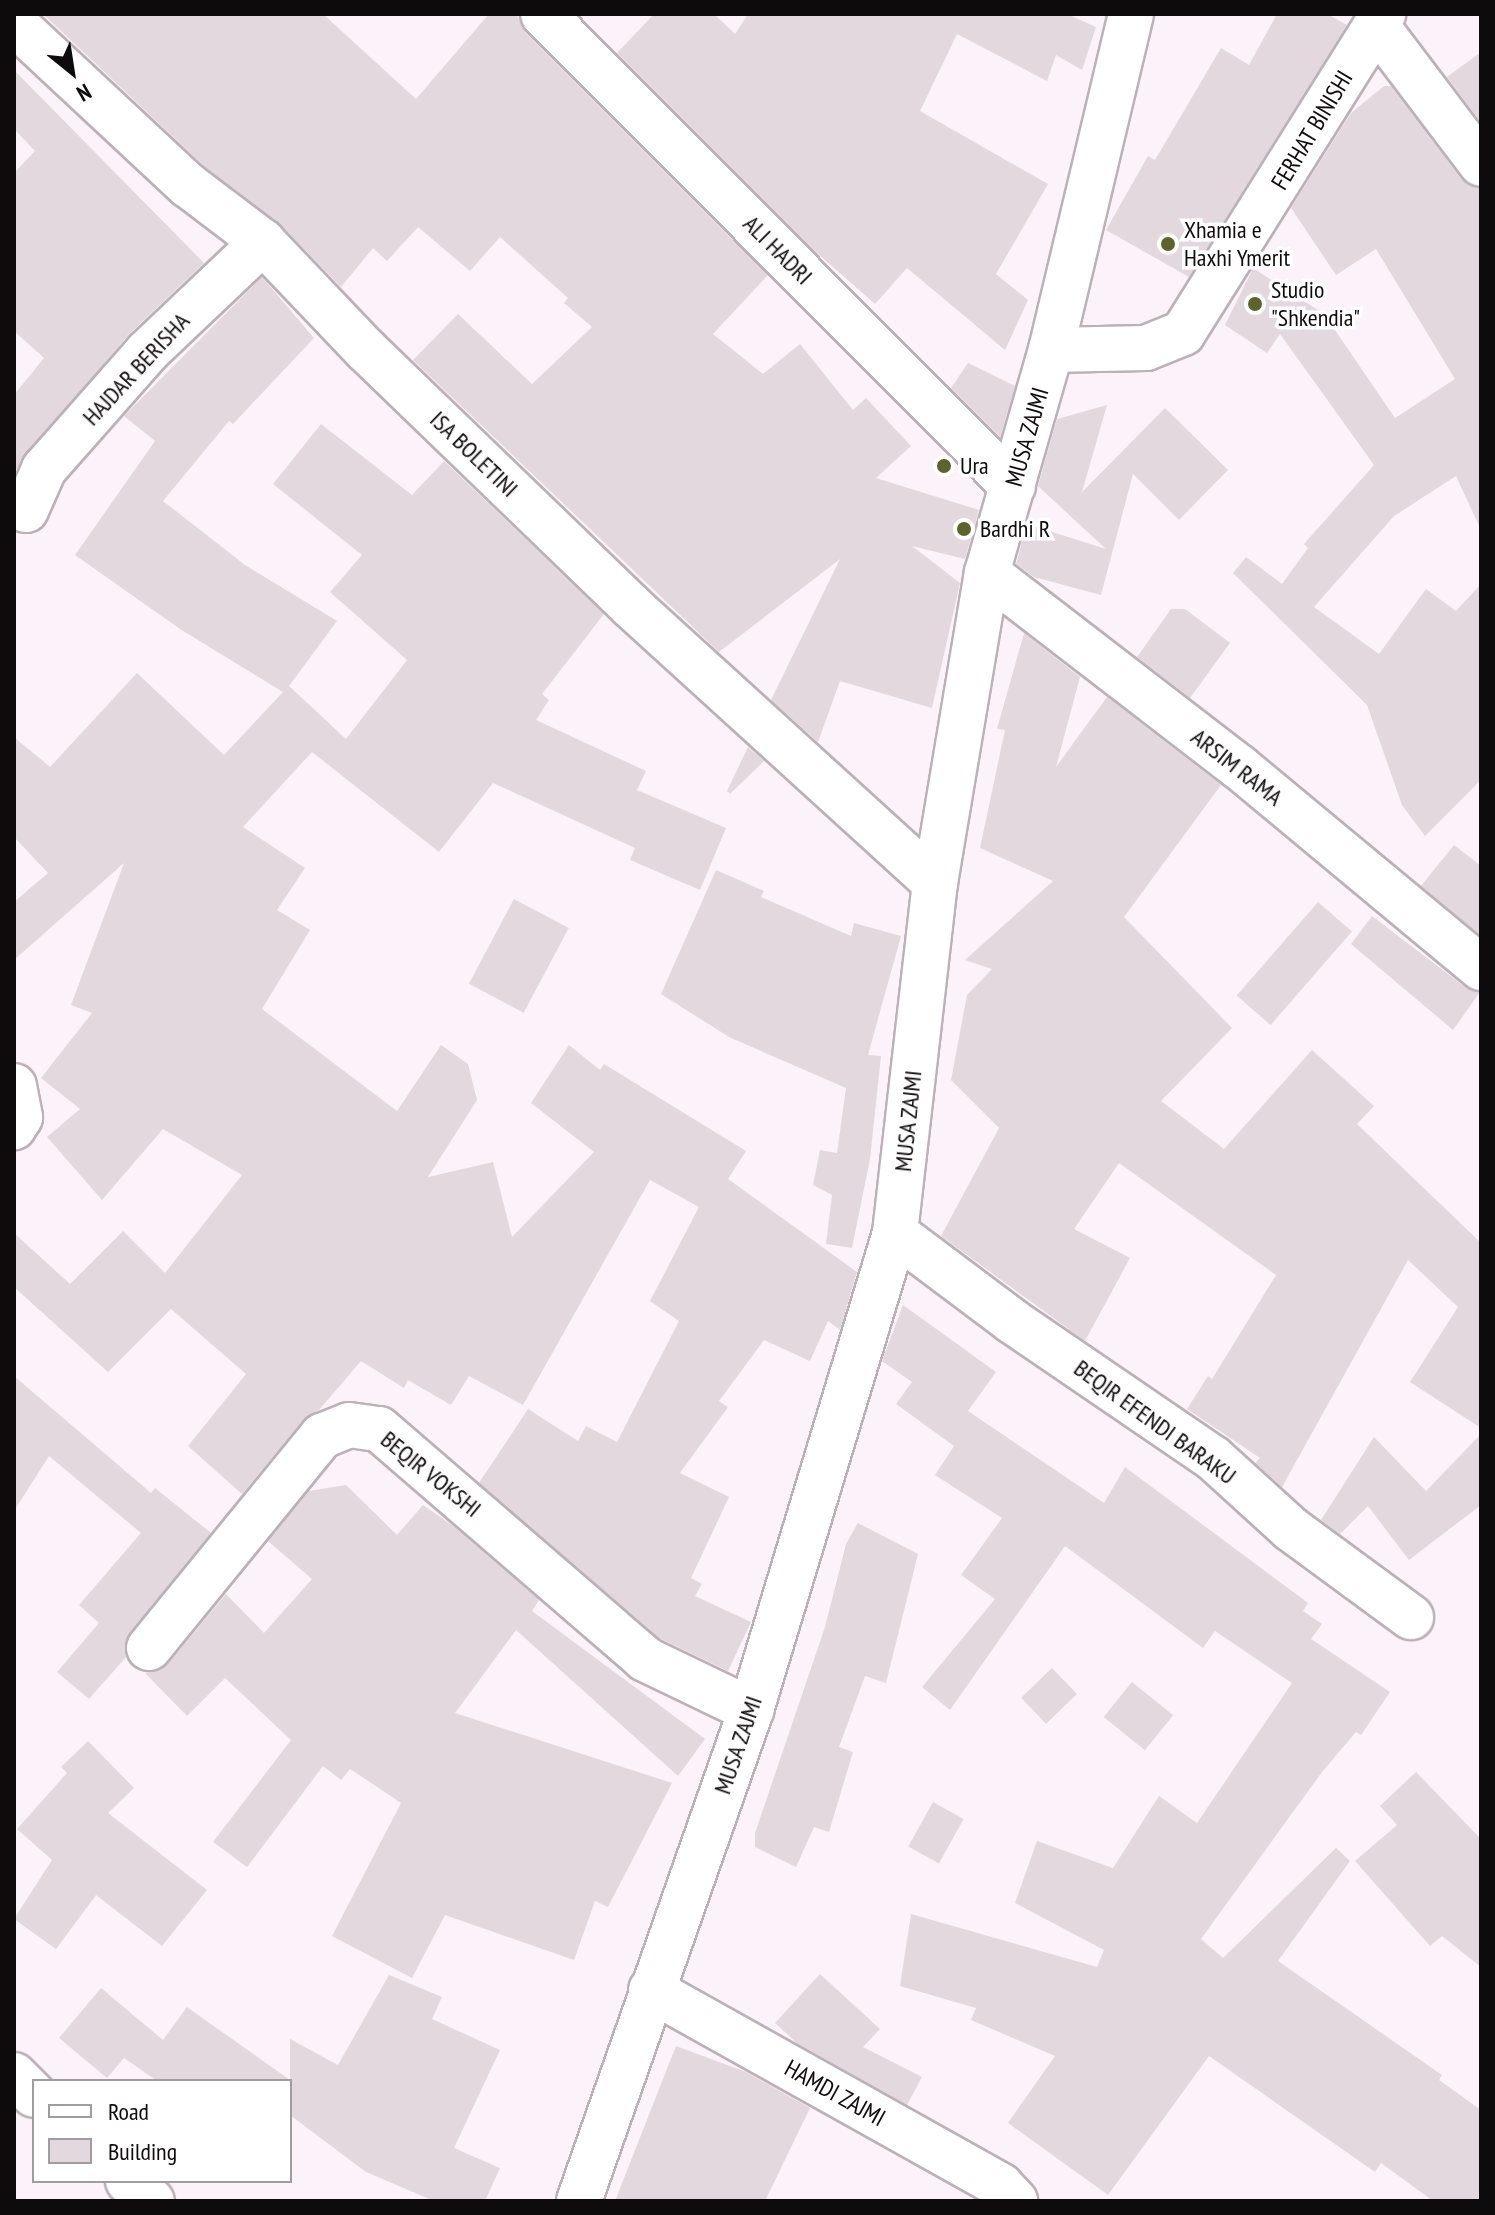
<!DOCTYPE html>
<style>
body{margin:0}
#map{position:relative;width:1495px;height:2215px;overflow:hidden;background:#fcf2f9;font-family:"PT Sans Narrow",sans-serif}
div>[style]{position:absolute}
[style*='--x']{left:calc(var(--x)*1px);top:calc(var(--y)*1px);width:calc(var(--w)*1px);rotate:calc(var(--a)*1deg)}
.building>*{inset:0;background:#e2d8de;transform-origin:0 0}
.roads{filter:drop-shadow(2px 0 #bbb1b7) drop-shadow(-2px 0 #bbb1b7) drop-shadow(0 2px #bbb1b7) drop-shadow(0 -2px #bbb1b7)}
.street>*{height:44px;margin:-22px;padding:0 22px;transform-origin:22px;border-radius:22px;background:#fff}
.dots>*{width:22px;height:22px;translate:-50% -50%;box-sizing:border-box;border:4px solid #fff;border-radius:50%}
span{translate:-50% -50%;white-space:nowrap;text-align:center;line-height:1.15;-webkit-text-stroke:7px #fff;paint-order:stroke}
.street-label{font-size:24px;color:#0e0b0d}
.poi-label{font-size:24px;color:#0e0b0d}
.left{translate:0 -50%;text-align:left}
.frame{position:absolute;inset:0;border:16px solid #0e0b0d;pointer-events:none}
.legend{position:absolute;left:32px;top:2079px;width:260px;height:104px;box-sizing:border-box;background:#fff;border:2px solid #9f9d9e;margin:0;padding:10px 14px;list-style:none;font-size:24px;color:#0e0b0d}
.legend li{display:flex;align-items:center;gap:16px;height:40px}
.legend b{width:40px;border:2px solid #9f9d9e}
.north{position:absolute;left:32px;top:32px;width:80px;height:80px;-webkit-text-stroke:6px #fff;paint-order:stroke;rotate:150deg;font-size:22px;font-weight:700;line-height:32px;text-align:center;color:#0e0b0d}
.north::after{content:'';display:block;margin:auto;width:28px;height:36px;background:#0e0b0d;clip-path:polygon(50% 0,100% 100%,50% 72%,0 100%)}
</style>
<div id="map">
<div class="building">
<div style="clip-path:polygon(43px 14px,323px 14px,416px 99px,489px 14px,516px 14px,525px 32px,768px 275px,713px 334px,763px 374px,800px 344px,853px 410px,866px 398px,911px 446px,876px 478px,979px 510px,965px 559px,912px 546px,960px 583px,932px 708px,840px 681px,818px 742px,771px 700px,840px 559px,719px 652px,413px 360px,458px 314px,532px 384px,592px 327px,564px 303px,568px 298px,500px 237px,470px 271px,418px 227px,387px 261px,373px 248px,341px 287px,281px 225px,204px 166px)"></div>
<div style="clip-path:polygon(654px 14px,714px 14px,735px 34px,748px 14px,1067px 14px,1096px 27px,1082px 70px,1056px 55px,1047px 81px,957px 34px,920px 111px,1048px 184px,996px 274px,1028px 300px,1005px 350px,907px 268px,875px 304px,808px 245px,617px 53px)"></div>
<div style="clip-path:polygon(1277px 14px,1327px 14px,1347px 25px,1189px 277px,1106px 230px,1148px 156px,1155px 160px,1221px 48px,1249px 65px)"></div>
<div style="clip-path:polygon(1481px 52px,1481px 120px,1480px 121px,1447px 77px)"></div>
<div style="clip-path:polygon(14px 70px,204px 263px,128px 335px,14px 472px,14px 395px,44px 358px,14px 331px,14px 173px,35px 151px,14px 129px)"></div>
<div style="clip-path:polygon(1384px 86px,1391px 86px,1461px 179px,1481px 188px,1481px 530px,1456px 476px,1394px 516px,1314px 607px,1379px 654px,1426px 589px,1456px 611px,1481px 584px,1481px 780px,1425px 836px,1402px 805px,1367px 705px,1233px 573px,1246px 557px,1282px 584px,1308px 548px,1304px 544px,1374px 465px,1280px 334px,1267px 353px,1225px 325px,1253px 268px,1324px 314px,1395px 418px,1455px 379px,1376px 249px,1336px 275px,1291px 208px,1351px 113px)"></div>
<div style="clip-path:polygon(262px 277px,314px 338px,233px 424px,229px 421px,163px 501px,245px 565px,337px 621px,289px 686px,346px 739px,407px 660px,330px 592px,362px 555px,273px 484px,321px 424px,412px 495px,444px 461px,604px 614px,542px 694px,549px 700px,536px 720px,646px 771px,637px 790px,726px 828px,700px 890px,630px 860px,635px 848px,493px 783px,439px 852px,312px 752px,243px 827px,305px 868px,277px 910px,310px 930px,262px 1009px,397px 1111px,441px 1045px,468px 1064px,477px 1100px,428px 1177px,493px 1162px,512px 1237px,594px 1152px,531px 1103px,569px 1045px,600px 1070px,604px 1064px,746px 1151px,728px 1179px,857px 1272px,840px 1330px,828px 1321px,810px 1361px,764px 1340px,719px 1401px,728px 1407px,680px 1473px,729px 1497px,691px 1578px,702px 1584px,695px 1596px,751px 1622px,728px 1671px,659px 1638px,479px 1483px,528px 1409px,578px 1441px,586px 1426px,617px 1442px,679px 1321px,650px 1301px,699px 1207px,650px 1180px,523px 1405px,469px 1376px,451px 1405px,408px 1380px,404px 1388px,361px 1361px,319px 1410px,303px 1420px,242px 1494px,188px 1446px,246px 1374px,171px 1309px,108px 1372px,14px 1287px,14px 1233px,70px 1284px,123px 1231px,165px 1273px,242px 1175px,163px 1129px,102px 1200px,47px 1137px,80px 1109px,41px 1078px,92px 1013px,71px 1005px,124px 863px,14px 960px,14px 902px,48px 873px,14px 837px,14px 737px,50px 767px,137px 673px,224px 755px,283px 692px,180px 629px,75px 555px,155px 441px,124px 416px)"></div>
<div style="clip-path:polygon(968px 363px,1015px 386px,1000px 437px,951px 388px)"></div>
<div style="clip-path:polygon(1107px 405px,1082px 492px,1165px 408px,1228px 470px,1179px 520px,1133px 474px,1101px 595px,1034px 577px,1016px 564px,1027px 524px,1106px 549px,1038px 486px,1057px 419px)"></div>
<div style="clip-path:polygon(1171px 609px,1185px 609px,1230px 643px,1190px 698px,1137px 657px)"></div>
<div style="clip-path:polygon(1024px 633px,1080px 677px,1056px 767px,1107px 697px,1221px 785px,1124px 917px,1232px 1028px,1161px 1101px,1224px 1149px,1312px 1050px,1374px 1106px,1357px 1124px,1481px 1243px,1481px 1428px,1410px 1382px,1458px 1307px,1408px 1260px,1282px 1487px,1255px 1463px,1260px 1458px,1187px 1409px,1208px 1376px,1212px 1379px,1276px 1275px,1119px 1163px,1074px 1229px,1130px 1258px,1085px 1341px,941px 1236px,999px 1128px,951px 1080px,967px 995px,992px 969px,965px 960px,1053px 881px,980px 848px,1005px 730px,997px 729px)"></div>
<div style="clip-path:polygon(748px 747px,764px 761px,730px 794px,727px 791px)"></div>
<div style="clip-path:polygon(1454px 845px,1481px 866px,1481px 936px,1421px 886px)"></div>
<div style="clip-path:polygon(716px 870px,764px 891px,761px 897px,851px 936px,854px 923px,901px 936px,868px 1055px,881px 1056px,870px 1159px,852px 1248px,826px 1244px,832px 1195px,813px 1185px,820px 1150px,837px 1153px,846px 1088px,729px 1037px,661px 994px)"></div>
<div style="left:514px;top:899px;width:62px;height:96px;rotate:28deg"></div>
<div style="left:1318px;top:902px;width:45px;height:124px;rotate:41deg"></div>
<div style="clip-path:polygon(1372px 916px,1465px 987px,1480px 992px,1453px 1030px,1351px 944px)"></div>
<div style="clip-path:polygon(903px 1305px,996px 1372px,968px 1411px,1104px 1503px,1125px 1467px,1308px 1603px,1303px 1611px,1322px 1624px,1311px 1639px,1390px 1692px,1361px 1735px,1356px 1732px,1322px 1772px,1201px 1939px,1223px 1958px,1336px 1848px,1350px 1861px,1278px 1961px,1442px 2075px,1439px 2080px,1481px 2110px,1481px 2201px,1433px 2201px,1381px 2163px,1375px 2172px,1209px 2056px,1108px 2195px,1008px 2123px,1055px 2056px,971px 2020px,976px 2008px,900px 1986px,911px 1914px,1097px 1967px,1104px 1950px,1015px 1903px,1037px 1841px,1113px 1868px,1159px 1796px,1197px 1823px,1292px 1683px,1215px 1631px,1203px 1648px,1065px 1546px,950px 1710px,922px 1687px,995px 1599px,961px 1575px,1002px 1518px,935px 1475px,954px 1446px,896px 1404px,912px 1382px,882px 1361px)"></div>
<div style="clip-path:polygon(14px 1376px,151px 1493px,155px 1488px,211px 1533px,130px 1632px,126px 1657px,89px 1699px,57px 1672px,99px 1623px,79px 1605px,141px 1533px,49px 1456px,14px 1511px)"></div>
<div style="clip-path:polygon(1481px 1434px,1481px 1505px,1409px 1560px,1368px 1506px,1340px 1534px,1321px 1520px,1374px 1437px,1426px 1491px)"></div>
<div style="clip-path:polygon(346px 1485px,397px 1535px,423px 1505px,452px 1525px,539px 1600px,532px 1611px,705px 1739px,678px 1776px,516px 1630px,455px 1713px,672px 1783px,608px 1907px,595px 1901px,574px 1960px,445px 1915px,412px 1978px,332px 1936px,401px 1803px,350px 1769px,341px 1780px,323px 1766px,247px 1867px,213px 1842px,291px 1740px,225px 1678px,187px 1716px,145px 1673px,168px 1664px,226px 1594px,264px 1633px,312px 1579px,268px 1541px,309px 1491px)"></div>
<div style="clip-path:polygon(858px 1523px,918px 1554px,886px 1683px,865px 1676px,839px 1747px,853px 1752px,829px 1832px,814px 1827px,796px 1867px,755px 1847px,755px 1833px,825px 1627px,846px 1544px)"></div>
<div style="left:1052px;top:1668px;width:36px;height:43px;rotate:46deg"></div>
<div style="left:1132px;top:1682px;width:53px;height:45px;rotate:39deg"></div>
<div style="clip-path:polygon(88px 1741px,134px 1788px,108px 1813px,207px 1890px,162px 1946px,96px 1895px,56px 1949px,14px 1919px,52px 1860px,17px 1829px,67px 1773px,61px 1767px)"></div>
<div style="clip-path:polygon(1416px 1772px,1481px 1839px,1481px 1967px,1442px 1936px,1430px 1946px,1355px 1861px,1397px 1825px,1380px 1806px)"></div>
<div style="left:933px;top:1802px;width:35px;height:51px;rotate:29deg"></div>
<div style="clip-path:polygon(820px 1974px,880px 2029px,863px 2047px,922px 2077px,907px 2105px,797px 2043px,775px 2023px)"></div>
<div style="clip-path:polygon(389px 1975px,442px 1997px,432px 2019px,500px 2050px,454px 2148px,500px 2168px,485px 2201px,434px 2201px,366px 2172px,290px 2115px,290px 2081px,157px 2081px,124px 2058px,107px 2078px,59px 2038px,101px 1988px,163px 2040px,187px 2007px,290px 2080px,290px 2039px,338px 2065px)"></div>
<div style="clip-path:polygon(676px 2046px,746px 2072px,810px 2108px,765px 2201px,615px 2201px)"></div>
</div>
<div class="roads">
<div class="street">
<div style="--x:543;--y:14;--w:666;--a:45.12"></div>
<div style="--x:14;--y:23;--w:238;--a:43"></div>
<div style="--x:188;--y:185;--w:94;--a:37.2"></div>
<div style="--x:263;--y:242;--w:149;--a:46.4"></div>
<div style="--x:366;--y:350;--w:368;--a:44"></div>
<div style="--x:631;--y:606;--w:411;--a:42.3"></div>
<div style="--x:1376;--y:25;--w:174;--a:52.9"></div>
<div style="--x:1051;--y:350;--w:95;--a:-1.2"></div>
<div style="--x:1146;--y:348;--w:40;--a:-22"></div>
<div style="--x:1183;--y:333;--w:377;--a:-57.9"></div>
<div style="--x:26;--y:510;--w:45;--a:-66.3"></div>
<div style="--x:44;--y:469;--w:156;--a:-48.6"></div>
<div style="--x:147;--y:352;--w:160;--a:-43.5"></div>
<div style="--x:987;--y:573;--w:318;--a:37.6"></div>
<div style="--x:1239;--y:767;--w:315;--a:39.7"></div>
<div style="--x:14;--y:1086;--w:32;--a:79"></div>
<div style="--x:20;--y:1117;--w:12;--a:121"></div>
<div style="--x:895;--y:1233;--w:146;--a:36.9"></div>
<div style="--x:1012;--y:1321;--w:243;--a:34.3"></div>
<div style="--x:1213;--y:1458;--w:105;--a:42.3"></div>
<div style="--x:1291;--y:1529;--w:149;--a:36.3"></div>
<div style="--x:149;--y:1648;--w:274;--a:-50.8"></div>
<div style="--x:322;--y:1436;--w:29;--a:-22"></div>
<div style="--x:349;--y:1425;--w:30;--a:8"></div>
<div style="--x:379;--y:1429;--w:352;--a:40.8"></div>
<div style="--x:645;--y:1659;--w:118;--a:25.7"></div>
<div style="--x:651;--y:1990;--w:401;--a:29.2"></div>
<div style="--x:1001;--y:2186;--w:21;--a:47"></div>
<div style="--x:14;--y:2075;--w:28;--a:45"></div>
<div style="--x:128;--y:2181;--w:31;--a:40"></div>
<div style="--x:579;--y:2201;--w:520;--a:-70.69"></div>
<div style="--x:751;--y:1710;--w:498;--a:-73.2"></div>
<div style="--x:895;--y:1233;--w:352;--a:-83.5"></div>
<div style="--x:935;--y:883;--w:314;--a:-80.5"></div>
<div style="--x:987;--y:573;--w:232;--a:-74"></div>
<div style="--x:1051;--y:350;--w:345;--a:-76.6"></div>
</div>
</div>
<div class="dots">
<div style="left:1168px;top:244px;background:#5e622f"></div>
<div style="left:1255px;top:304px;background:#5e622f"></div>
<div style="left:944px;top:466px;background:#5e622f"></div>
<div style="left:964px;top:529px;background:#5e622f"></div>
</div>
<div class="street-label">
<span style="left:1312px;top:130px;rotate:-59deg">FERHAT BINISHI</span>
<span style="left:778px;top:250px;rotate:45deg">ALI HADRI</span>
<span style="left:136px;top:369px;rotate:-47deg">HAJDAR BERISHA</span>
<span style="left:1027px;top:437px;rotate:-74deg">MUSA ZAJMI</span>
<span style="left:474px;top:454px;rotate:44deg">ISA BOLETINI</span>
<span style="left:1237px;top:767px;rotate:38deg">ARSIM RAMA</span>
<span style="left:908px;top:1121px;rotate:-84deg">MUSA ZAJMI</span>
<span style="left:1155px;top:1422px;rotate:36deg">BEQIR EFENDI BARAKU</span>
<span style="left:431px;top:1474px;rotate:39deg">BEQIR VOKSHI</span>
<span style="left:738px;top:1745px;rotate:-71deg">MUSA ZAJMI</span>
<span style="left:835px;top:2093px;rotate:29deg">HAMDI ZAJMI</span>
</div>
<div class="poi-label">
<span class="left" style="left:1184px;top:244px">Xhamia e<br>Haxhi Ymerit</span>
<span class="left" style="left:1271px;top:304px">Studio<br>"Shkendia"</span>
<span class="left" style="left:960px;top:466px">Ura</span>
<span class="left" style="left:980px;top:529px">Bardhi R</span>
</div>
<div class="frame"></div>
<ul class="legend">
<li><b style="height:10px;background:#fff"></b>Road</li>
<li><b style="height:22px;background:#e2d8de"></b>Building</li>
</ul>
<div class="north">N</div>
</div>
